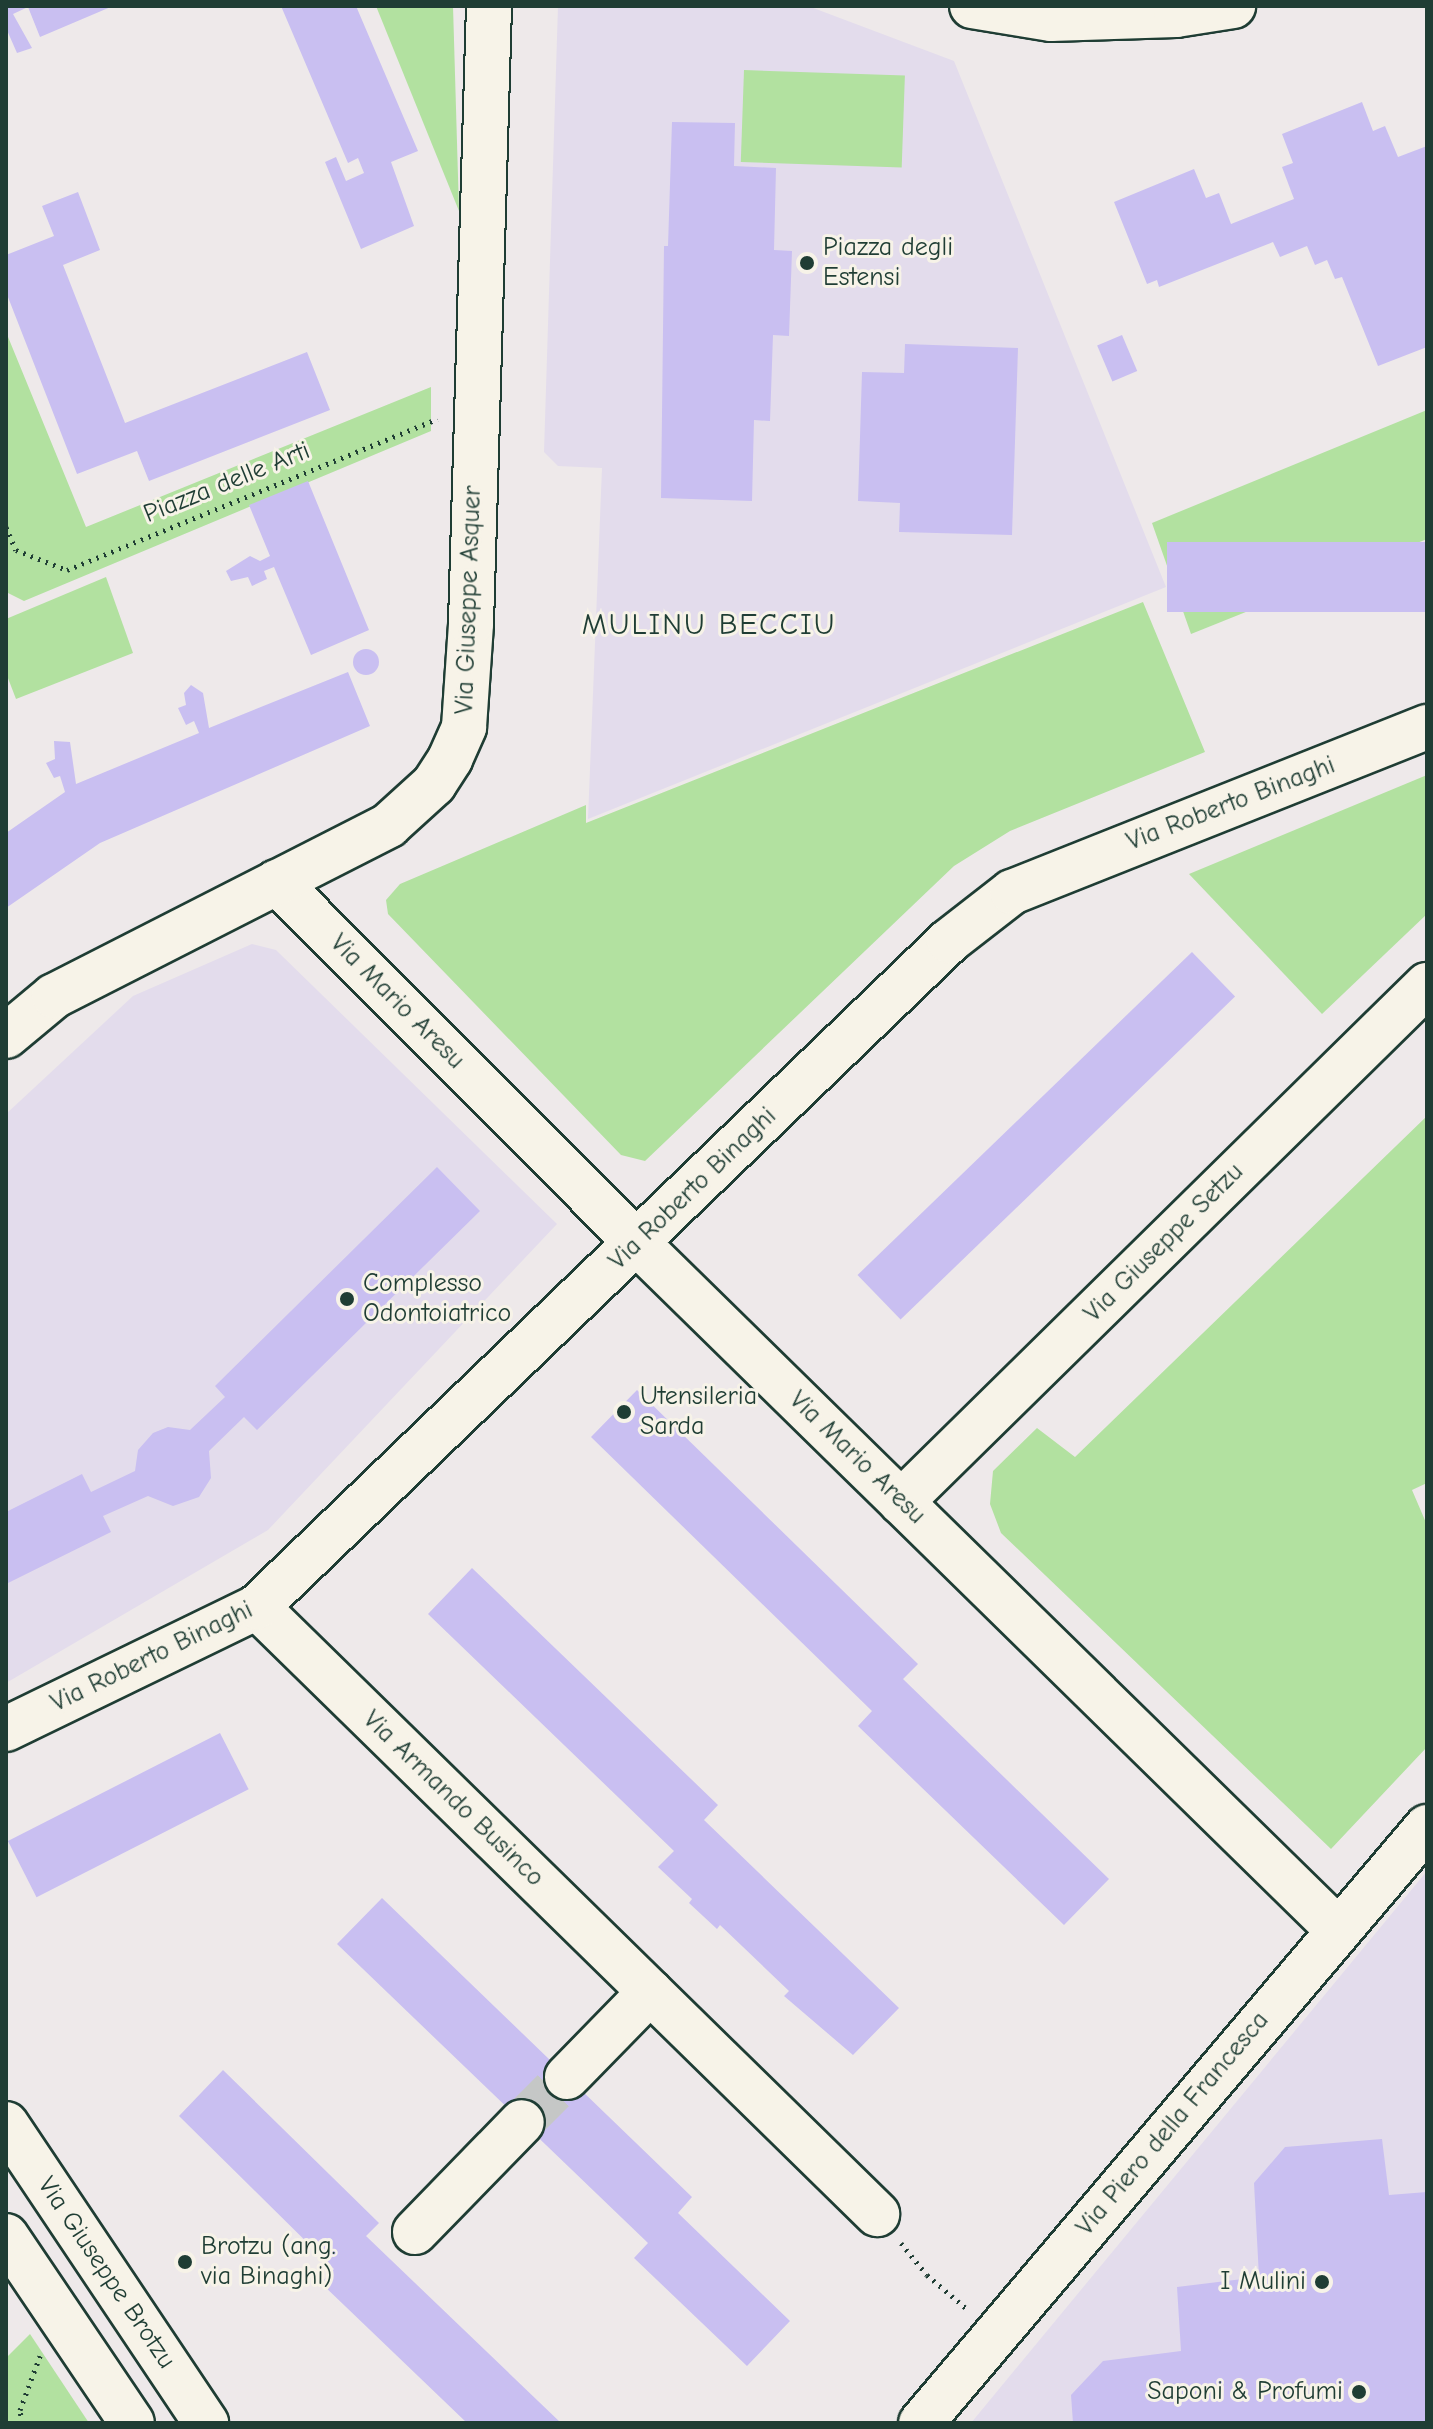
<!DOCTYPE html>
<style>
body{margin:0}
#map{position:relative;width:1433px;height:2429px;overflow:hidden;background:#eee9ea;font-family:"Comic Neue",sans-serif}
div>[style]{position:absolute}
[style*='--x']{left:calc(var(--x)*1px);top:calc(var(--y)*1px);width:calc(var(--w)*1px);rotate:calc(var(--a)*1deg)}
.built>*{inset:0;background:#e3dcec}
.green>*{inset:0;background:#b2e1a0;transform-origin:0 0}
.building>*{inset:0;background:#c9bff1;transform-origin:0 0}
.round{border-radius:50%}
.minor-tunnel>*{height:44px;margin-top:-22px;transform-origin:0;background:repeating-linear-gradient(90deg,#c5c7c6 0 44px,transparent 0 66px)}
.path>*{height:5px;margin-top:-2.5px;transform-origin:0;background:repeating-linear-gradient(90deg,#1f3d34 0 2px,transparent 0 8px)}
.roads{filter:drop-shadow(2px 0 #1f3d34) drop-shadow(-2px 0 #1f3d34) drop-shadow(0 2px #1f3d34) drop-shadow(0 -2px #1f3d34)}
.minor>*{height:44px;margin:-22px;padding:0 22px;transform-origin:22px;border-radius:22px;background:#f7f3e8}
.dots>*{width:22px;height:22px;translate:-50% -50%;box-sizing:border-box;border:4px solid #f7f3e8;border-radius:50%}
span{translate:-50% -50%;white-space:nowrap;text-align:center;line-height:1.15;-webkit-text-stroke:6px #f7f3e8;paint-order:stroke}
.poi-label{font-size:26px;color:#1f3d34}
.left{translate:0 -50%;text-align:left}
.right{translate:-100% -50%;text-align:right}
.street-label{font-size:26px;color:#1f3d34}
.quarter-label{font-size:30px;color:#1f3d34;letter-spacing:2px}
.frame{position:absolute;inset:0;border:8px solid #1f3d34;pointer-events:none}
</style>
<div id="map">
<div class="built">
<div style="clip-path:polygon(558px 6px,808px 6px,954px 61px,1166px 587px,588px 819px,602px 468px,558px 466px,544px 452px)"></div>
<div style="clip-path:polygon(252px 944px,276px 950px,557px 1224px,268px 1530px,6px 1683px,6px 1114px,133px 996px)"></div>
<div style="clip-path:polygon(1427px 1871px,1427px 2423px,971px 2423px)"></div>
</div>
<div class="green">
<div style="clip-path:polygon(376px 6px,453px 6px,459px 211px)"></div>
<div style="left:744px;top:70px;width:161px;height:92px;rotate:2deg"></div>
<div style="clip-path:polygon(6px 332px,86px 527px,431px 387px,431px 431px,24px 601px,6px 592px)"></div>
<div style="clip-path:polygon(1427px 410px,1427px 539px,1191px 634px,1152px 523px)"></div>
<div style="clip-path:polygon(106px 577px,133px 653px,16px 699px,6px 673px,6px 619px)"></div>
<div style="clip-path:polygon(1143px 602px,1205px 752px,1010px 831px,954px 866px,645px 1161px,621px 1155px,388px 914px,386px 900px,400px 884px,586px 805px,586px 823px)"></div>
<div style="clip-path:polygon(1427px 775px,1427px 914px,1322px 1014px,1189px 874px)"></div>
<div style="clip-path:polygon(1427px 1116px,1427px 1483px,1412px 1490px,1427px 1525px,1427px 1747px,1331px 1849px,1001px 1533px,990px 1504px,993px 1471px,1037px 1428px,1075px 1457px)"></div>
<div style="clip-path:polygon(30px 2334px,89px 2423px,6px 2423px,6px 2358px)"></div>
</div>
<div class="building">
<div style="clip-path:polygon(6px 6px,113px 6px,40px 37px,28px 7px,13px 14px,32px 48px,17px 53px,6px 28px)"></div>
<div style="clip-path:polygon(281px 6px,356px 6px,418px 151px,391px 162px,414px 226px,361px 249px,325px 162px,336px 157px,346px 181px,364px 173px,358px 158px,348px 163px)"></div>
<div style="clip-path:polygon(1362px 102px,1373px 131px,1385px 126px,1398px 157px,1427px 146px,1427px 347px,1378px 366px,1342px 277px,1335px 279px,1327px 260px,1315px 265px,1307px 246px,1280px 257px,1273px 242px,1159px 287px,1157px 280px,1147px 284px,1114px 202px,1194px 169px,1206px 198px,1219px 193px,1231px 224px,1294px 199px,1282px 167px,1293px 163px,1282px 134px)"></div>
<div style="clip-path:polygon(672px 122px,735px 123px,734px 166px,776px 168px,774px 250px,792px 251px,789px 336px,773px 335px,770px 421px,754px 420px,752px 501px,661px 498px,664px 246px,668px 246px)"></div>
<div style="clip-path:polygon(78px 192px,100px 250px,63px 265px,125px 423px,307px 352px,330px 410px,149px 481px,137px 451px,77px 474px,6px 292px,6px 255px,54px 236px,42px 206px)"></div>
<div style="left:1122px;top:335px;width:39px;height:27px;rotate:67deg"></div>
<div style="clip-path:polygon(905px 344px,1018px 348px,1012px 535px,899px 532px,900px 503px,858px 501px,862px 372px,904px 373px)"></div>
<div style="clip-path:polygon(308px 481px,369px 630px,311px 655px,274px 567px,264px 571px,267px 579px,252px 586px,248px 577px,231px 581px,226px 571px,250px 556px,260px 561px,270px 556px,249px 505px)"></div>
<div style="left:1427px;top:542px;width:70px;height:260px;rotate:90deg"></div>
<div class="round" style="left:353px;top:649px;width:26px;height:26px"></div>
<div style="clip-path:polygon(348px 672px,370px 726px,100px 843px,6px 908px,6px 833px,65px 792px,60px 776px,54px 778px,46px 763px,55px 759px,54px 741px,70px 742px,76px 784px,199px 733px,194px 721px,186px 725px,178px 708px,186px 705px,184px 693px,191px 685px,203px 693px,209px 728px)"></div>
<div style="left:1192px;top:952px;width:62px;height:465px;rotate:46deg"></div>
<div style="clip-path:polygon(437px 1167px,480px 1211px,257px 1430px,244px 1417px,209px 1451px,211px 1478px,199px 1497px,173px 1506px,148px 1496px,103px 1516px,111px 1532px,6px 1584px,6px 1512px,82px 1474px,91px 1492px,135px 1471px,138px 1450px,153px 1433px,168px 1427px,190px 1430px,225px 1397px,215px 1386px)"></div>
<div style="clip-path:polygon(637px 1390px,918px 1664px,903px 1679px,1109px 1879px,1064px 1925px,858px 1726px,872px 1711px,591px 1437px)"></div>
<div style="clip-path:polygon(472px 1568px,718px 1805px,704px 1820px,899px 2008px,853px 2055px,784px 1996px,789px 1991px,720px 1925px,717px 1929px,689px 1903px,692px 1899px,658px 1867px,674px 1851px,428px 1614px)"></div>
<div style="left:220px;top:1733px;width:63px;height:238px;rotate:63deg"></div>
<div style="clip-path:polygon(382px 1898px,692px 2197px,678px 2213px,790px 2321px,747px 2366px,634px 2258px,648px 2243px,337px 1944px)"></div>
<div style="clip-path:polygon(223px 2070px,379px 2223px,366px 2236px,561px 2423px,467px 2423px,321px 2283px,334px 2269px,179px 2116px)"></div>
<div style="clip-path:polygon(1382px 2139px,1389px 2195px,1427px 2192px,1427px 2423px,1073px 2423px,1071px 2395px,1103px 2361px,1181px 2351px,1177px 2287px,1259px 2277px,1254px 2183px,1285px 2147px)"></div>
</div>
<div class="minor-tunnel">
<div style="--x:522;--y:2122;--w:64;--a:-45"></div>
</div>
<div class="path">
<div style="--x:6;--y:527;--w:25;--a:67"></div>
<div style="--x:16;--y:550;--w:55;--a:21.4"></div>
<div style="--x:67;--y:570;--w:400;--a:-22.2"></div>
<div style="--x:901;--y:2243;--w:41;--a:50.9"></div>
<div style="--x:927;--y:2275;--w:52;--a:40.4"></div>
<div style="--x:22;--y:2423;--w:13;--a:-99"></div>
<div style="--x:20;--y:2410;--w:58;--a:-69.7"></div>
</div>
<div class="roads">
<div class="minor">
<div style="--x:972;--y:6;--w:80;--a:9.3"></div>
<div style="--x:1051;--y:19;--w:125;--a:-1.8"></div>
<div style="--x:1176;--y:15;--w:58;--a:-9"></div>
<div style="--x:277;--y:882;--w:510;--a:45.08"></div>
<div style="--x:637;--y:1243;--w:982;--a:44.42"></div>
<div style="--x:6;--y:1036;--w:62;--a:-39.8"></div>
<div style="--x:54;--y:996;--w:376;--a:-27"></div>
<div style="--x:389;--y:825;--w:61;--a:-42.3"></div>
<div style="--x:434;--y:784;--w:30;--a:-57"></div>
<div style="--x:450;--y:759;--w:35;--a:-66"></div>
<div style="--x:464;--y:727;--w:104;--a:-86.1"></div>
<div style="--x:471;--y:623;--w:617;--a:-88.33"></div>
<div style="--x:901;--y:1502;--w:738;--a:-44.51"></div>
<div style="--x:257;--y:1607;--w:868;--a:44.39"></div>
<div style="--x:6;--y:1729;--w:279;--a:-25.9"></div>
<div style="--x:257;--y:1607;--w:960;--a:-43.9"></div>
<div style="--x:949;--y:941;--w:80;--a:-37.9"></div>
<div style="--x:1012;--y:892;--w:447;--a:-21.7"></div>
<div style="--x:567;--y:2077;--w:119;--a:-45.7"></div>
<div style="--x:6;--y:2124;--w:360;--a:56.2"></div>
<div style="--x:415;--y:2232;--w:153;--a:-45.8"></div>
<div style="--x:6;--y:2236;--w:225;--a:56"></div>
<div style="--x:921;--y:2423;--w:782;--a:-49.67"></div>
</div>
</div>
<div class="dots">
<div style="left:807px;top:263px;background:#1f3d34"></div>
<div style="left:347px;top:1299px;background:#1f3d34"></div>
<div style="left:624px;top:1412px;background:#1f3d34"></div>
<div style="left:185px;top:2262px;background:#1f3d34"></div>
<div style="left:1322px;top:2282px;background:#1f3d34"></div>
<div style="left:1359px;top:2392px;background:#1f3d34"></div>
</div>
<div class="poi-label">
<span class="left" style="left:823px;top:263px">Piazza degli<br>Estensi</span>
<span class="left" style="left:363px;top:1299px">Complesso<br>Odontoiatrico</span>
<span class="left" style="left:640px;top:1412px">Utensileria<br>Sarda</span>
<span class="left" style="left:201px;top:2262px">Brotzu (ang.<br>via Binaghi)</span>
<span class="right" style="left:1306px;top:2282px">I Mulini</span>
<span class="right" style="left:1343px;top:2392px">Saponi &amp; Profumi</span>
</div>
<div class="street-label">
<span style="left:227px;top:483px;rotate:-22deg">Piazza delle Arti</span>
<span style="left:469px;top:600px;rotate:-88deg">Via Giuseppe Asquer</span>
<span style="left:1231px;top:804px;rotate:-21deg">Via Roberto Binaghi</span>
<span style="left:397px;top:1002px;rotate:45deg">Via Mario Aresu</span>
<span style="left:693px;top:1189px;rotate:-44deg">Via Roberto Binaghi</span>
<span style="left:1164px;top:1243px;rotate:-45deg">Via Giuseppe Setzu</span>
<span style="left:857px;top:1458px;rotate:44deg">Via Mario Aresu</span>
<span style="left:152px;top:1657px;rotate:-26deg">Via Roberto Binaghi</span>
<span style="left:453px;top:1799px;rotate:44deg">Via Armando Businco</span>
<span style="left:1173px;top:2124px;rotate:-50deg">Via Piero della Francesca</span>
<span style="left:106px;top:2273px;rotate:56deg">Via Giuseppe Brotzu</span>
</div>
<div class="quarter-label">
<span style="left:709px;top:625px">MULINU BECCIU</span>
</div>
<div class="frame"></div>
</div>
